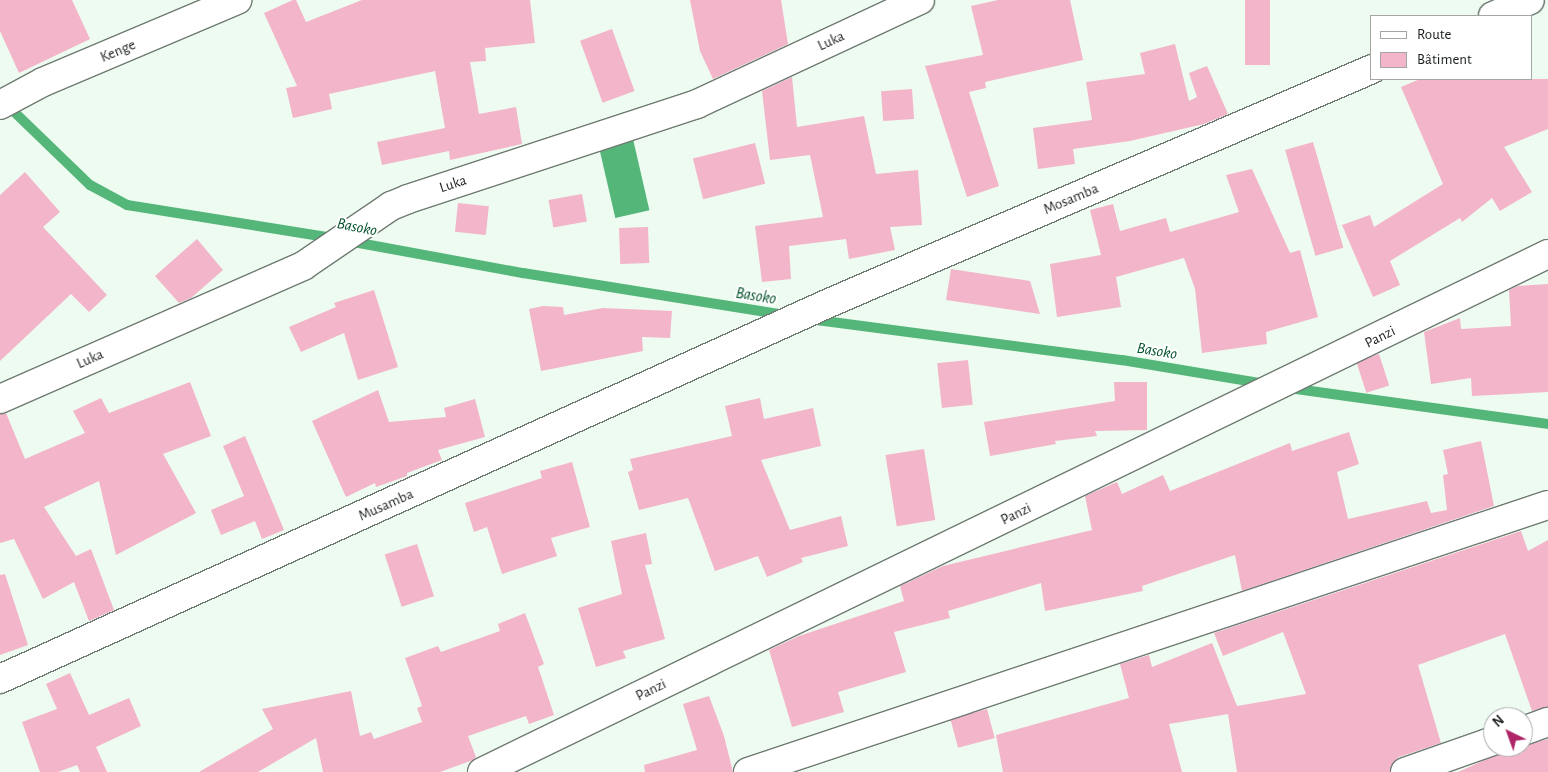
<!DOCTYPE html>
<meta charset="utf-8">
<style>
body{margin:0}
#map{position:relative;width:1548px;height:772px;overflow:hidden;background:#eefbf1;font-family:"Alegreya Sans",sans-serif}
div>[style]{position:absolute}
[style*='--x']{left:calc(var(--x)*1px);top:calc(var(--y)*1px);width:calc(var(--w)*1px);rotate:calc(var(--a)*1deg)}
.water>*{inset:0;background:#55b67a;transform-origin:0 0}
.stream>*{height:10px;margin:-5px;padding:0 5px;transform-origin:5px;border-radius:5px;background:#55b67a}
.building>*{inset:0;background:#f3b5ca;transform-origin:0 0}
.roads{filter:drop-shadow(1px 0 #6f7b72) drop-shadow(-1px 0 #6f7b72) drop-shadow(0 1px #6f7b72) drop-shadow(0 -1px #6f7b72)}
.minor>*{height:28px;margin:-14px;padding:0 14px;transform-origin:14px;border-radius:14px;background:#fff}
span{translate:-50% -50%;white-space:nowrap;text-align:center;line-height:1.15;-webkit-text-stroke:4px #fff;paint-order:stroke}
.street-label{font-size:15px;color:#1b201d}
.water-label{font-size:16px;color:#02512a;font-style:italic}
.legend{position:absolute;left:1370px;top:15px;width:162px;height:65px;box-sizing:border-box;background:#fff;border:1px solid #a4a6a5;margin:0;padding:6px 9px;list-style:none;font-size:15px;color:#1b201d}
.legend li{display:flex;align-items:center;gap:10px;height:25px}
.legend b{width:25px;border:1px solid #a4a6a5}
.north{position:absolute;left:1483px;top:707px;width:50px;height:50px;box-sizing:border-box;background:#fff;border:1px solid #a4a6a5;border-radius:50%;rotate:318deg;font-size:14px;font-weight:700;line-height:20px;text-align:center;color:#1b201d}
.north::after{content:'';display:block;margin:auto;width:18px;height:22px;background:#af2668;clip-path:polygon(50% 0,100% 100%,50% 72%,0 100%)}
</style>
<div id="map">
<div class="water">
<div style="left:633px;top:139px;width:73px;height:35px;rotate:77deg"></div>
</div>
<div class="stream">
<div style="--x:6;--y:104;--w:117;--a:44"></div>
<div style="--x:90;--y:185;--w:42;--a:28.4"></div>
<div style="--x:127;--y:205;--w:210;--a:9.1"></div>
<div style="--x:348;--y:241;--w:178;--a:10.4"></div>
<div style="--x:523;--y:273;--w:265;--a:9.1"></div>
<div style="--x:809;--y:319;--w:316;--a:7.5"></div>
<div style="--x:1122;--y:360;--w:145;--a:9.5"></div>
<div style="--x:1289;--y:388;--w:261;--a:7.9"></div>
</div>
<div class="building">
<div style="clip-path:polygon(0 0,72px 0,90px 39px,19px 73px,0 31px)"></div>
<div style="clip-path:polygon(293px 0,296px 0,306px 22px,362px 0,530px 0,535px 43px,485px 48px,486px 61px,470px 62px,479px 114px,516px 107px,522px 144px,450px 160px,449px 151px,382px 165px,377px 142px,445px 128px,435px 71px,329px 94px,332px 109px,293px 118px,286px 88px,297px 86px,264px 13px)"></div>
<div style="clip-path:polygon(690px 0,781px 0,788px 44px,713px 79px,700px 51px)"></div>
<div style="clip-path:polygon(998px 0,1070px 0,1083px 60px,985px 82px,986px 88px,969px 92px,999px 186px,967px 197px,925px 66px,983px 55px,971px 6px)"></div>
<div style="left:1245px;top:0;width:25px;height:65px"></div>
<div style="left:612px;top:29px;width:66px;height:34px;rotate:70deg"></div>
<div style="clip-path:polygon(1175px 44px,1189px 101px,1197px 97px,1189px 73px,1207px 66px,1228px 114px,1204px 124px,1130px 141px,1073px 149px,1075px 164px,1038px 169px,1033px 128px,1092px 120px,1086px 82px,1145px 74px,1140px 53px)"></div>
<div style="clip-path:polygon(792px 77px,797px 127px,864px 116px,876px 174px,918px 170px,922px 225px,890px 227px,895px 250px,849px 259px,846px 239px,789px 246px,791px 279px,762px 282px,755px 226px,823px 217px,810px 155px,770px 160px,762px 91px)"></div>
<div style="clip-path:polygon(1420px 79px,1548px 79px,1548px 129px,1504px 147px,1532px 192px,1500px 211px,1492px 198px,1462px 222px,1460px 218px,1390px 261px,1400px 285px,1373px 297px,1342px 225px,1370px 215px,1374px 227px,1443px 184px,1401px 87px)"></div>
<div style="left:912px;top:89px;width:30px;height:31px;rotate:86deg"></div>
<div style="left:1313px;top:142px;width:110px;height:29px;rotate:74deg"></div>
<div style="left:755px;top:143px;width:42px;height:64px;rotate:76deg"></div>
<div style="clip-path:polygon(1252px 169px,1290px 253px,1300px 250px,1318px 317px,1266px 332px,1267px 344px,1202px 353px,1195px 289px,1184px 258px,1116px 277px,1121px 307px,1057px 317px,1050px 264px,1101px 255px,1090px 210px,1113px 204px,1120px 231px,1166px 218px,1170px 232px,1239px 212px,1226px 175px)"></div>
<div style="clip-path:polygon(25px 172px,60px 212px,43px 227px,107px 295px,89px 312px,71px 294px,0 361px,0 195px)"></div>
<div style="left:582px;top:194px;width:28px;height:34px;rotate:80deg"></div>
<div style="left:458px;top:203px;width:31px;height:29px;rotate:6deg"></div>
<div style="left:648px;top:227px;width:36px;height:29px;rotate:88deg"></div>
<div style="clip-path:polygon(197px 239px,223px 270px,191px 298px,179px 303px,155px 276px)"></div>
<div style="clip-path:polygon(951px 269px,1030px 281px,1040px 314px,946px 300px)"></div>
<div style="clip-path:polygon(1548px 284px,1548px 392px,1472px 396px,1471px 378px,1431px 384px,1424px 332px,1460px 318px,1461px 329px,1511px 326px,1509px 290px,1518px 286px)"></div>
<div style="clip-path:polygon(374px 290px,398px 367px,358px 380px,344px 333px,301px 352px,289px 327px,336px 307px,334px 303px)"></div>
<div style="clip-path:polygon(543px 306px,563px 307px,564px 315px,603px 308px,672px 311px,670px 338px,642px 337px,643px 351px,541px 371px,529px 309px)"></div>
<div style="left:1379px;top:354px;width:33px;height:24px;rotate:72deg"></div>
<div style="left:968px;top:360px;width:45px;height:31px;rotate:84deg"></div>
<div style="clip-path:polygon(190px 382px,211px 436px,163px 454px,196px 513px,116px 555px,99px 481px,44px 507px,76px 556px,91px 549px,114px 610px,89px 621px,74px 582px,43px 599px,14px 539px,0 543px,0 414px,6px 413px,25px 459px,85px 433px,73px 411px,101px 398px,109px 413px)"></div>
<div style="clip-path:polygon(1114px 382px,1147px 382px,1147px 430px,1095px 431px,1097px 436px,1055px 441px,1056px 444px,990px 456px,984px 422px,1115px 401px)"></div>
<div style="clip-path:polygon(378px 390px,389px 422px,446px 417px,444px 408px,475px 399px,485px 437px,438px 450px,442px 460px,407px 473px,407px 476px,376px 487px,375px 483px,346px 497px,312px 421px)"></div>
<div style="clip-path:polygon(760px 398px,764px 419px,813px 408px,821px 446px,761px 460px,790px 530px,841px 516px,848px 546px,801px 558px,803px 562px,767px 577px,758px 556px,715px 571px,688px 498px,639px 510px,628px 472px,633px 470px,630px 459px,732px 436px,725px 406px)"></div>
<div style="clip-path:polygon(1349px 432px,1359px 464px,1337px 472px,1348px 519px,1427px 501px,1431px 513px,1447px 510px,1443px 475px,1448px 474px,1443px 450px,1481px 441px,1494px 506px,1242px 591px,1235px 555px,1142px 586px,1143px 591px,1045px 611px,1041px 583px,948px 611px,950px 618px,894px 632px,906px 672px,838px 692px,844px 712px,792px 727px,769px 650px,799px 636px,904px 601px,900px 586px,943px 566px,1092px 530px,1085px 496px,1117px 482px,1122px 494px,1163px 475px,1170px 491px,1290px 443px,1292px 451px)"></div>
<div style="clip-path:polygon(245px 436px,284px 530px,262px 539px,255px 521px,221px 535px,211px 510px,244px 496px,223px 446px)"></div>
<div style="left:924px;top:449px;width:72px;height:39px;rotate:81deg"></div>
<div style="clip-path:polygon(572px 462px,590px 527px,551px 538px,557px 556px,502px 574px,487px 527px,474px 532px,465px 503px,542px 478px,540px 471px)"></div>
<div style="clip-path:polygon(1521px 531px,1528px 551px,1548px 540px,1548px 707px,1532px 711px,1505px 634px,1418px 665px,1441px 743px,1399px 757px,1393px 762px,1390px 772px,1237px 772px,1228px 714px,1169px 724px,1182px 772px,1003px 772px,996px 735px,1129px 698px,1120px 664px,1149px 655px,1152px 667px,1212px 643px,1237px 706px,1306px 694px,1283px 632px,1223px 656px,1214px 633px)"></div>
<div style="clip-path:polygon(646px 533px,652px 564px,645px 565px,665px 639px,623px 651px,626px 658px,596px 667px,578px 608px,622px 594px,611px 541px)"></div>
<div style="left:417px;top:544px;width:55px;height:34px;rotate:72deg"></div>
<div style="clip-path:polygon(5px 574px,28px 645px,0 655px,0 575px)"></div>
<div style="clip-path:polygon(525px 613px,544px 664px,538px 667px,554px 715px,529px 724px,526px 716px,468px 736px,476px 757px,473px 760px,440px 772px,323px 772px,316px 738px,258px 772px,199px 772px,273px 729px,262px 709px,351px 691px,360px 736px,371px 732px,374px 739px,422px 722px,417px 708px,422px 706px,405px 658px,438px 646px,441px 652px,500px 631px,498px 624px)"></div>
<div style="clip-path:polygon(70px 673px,89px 715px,129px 698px,141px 726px,96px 747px,107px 772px,80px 772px,77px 765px,58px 772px,40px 772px,22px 722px,57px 709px,46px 684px)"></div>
<div style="clip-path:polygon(709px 696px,724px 736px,733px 772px,645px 772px,644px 765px,697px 750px,683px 704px)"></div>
<div style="left:987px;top:709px;width:30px;height:38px;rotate:75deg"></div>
<div style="clip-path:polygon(1548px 739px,1548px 772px,1458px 772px,1505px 751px)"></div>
</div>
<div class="roads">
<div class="minor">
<div style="--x:1493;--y:16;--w:40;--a:-23.4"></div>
<div style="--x:0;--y:105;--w:49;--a:-28.1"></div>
<div style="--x:43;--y:82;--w:211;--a:-22.9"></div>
<div style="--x:0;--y:399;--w:331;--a:-23.7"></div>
<div style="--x:303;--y:266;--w:107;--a:-34.3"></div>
<div style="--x:391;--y:206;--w:18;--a:-22"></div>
<div style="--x:408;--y:199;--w:304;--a:-18.2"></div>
<div style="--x:697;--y:104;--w:246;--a:-25"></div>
<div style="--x:0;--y:679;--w:910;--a:-24.4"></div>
<div style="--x:829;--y:303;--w:591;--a:-23.31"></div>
<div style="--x:1523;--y:731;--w:27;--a:-20"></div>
<div style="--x:482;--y:772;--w:1185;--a:-25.92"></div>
<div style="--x:748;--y:772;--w:843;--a:-18.46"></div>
<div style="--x:1405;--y:772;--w:93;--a:-19.4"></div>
</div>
</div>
<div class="street-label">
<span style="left:831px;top:41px;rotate:-25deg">Luka</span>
<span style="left:118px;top:51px;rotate:-23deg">Kenge</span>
<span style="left:453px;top:184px;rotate:-18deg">Luka</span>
<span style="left:1071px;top:199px;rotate:-23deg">Mosamba</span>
<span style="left:1380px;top:337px;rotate:-26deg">Panzi</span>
<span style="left:90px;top:359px;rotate:-24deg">Luka</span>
<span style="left:386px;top:505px;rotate:-24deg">Musamba</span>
<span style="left:1016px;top:514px;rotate:-26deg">Panzi</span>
<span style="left:651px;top:690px;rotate:-26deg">Panzi</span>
</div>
<div class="water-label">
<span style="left:357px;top:227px;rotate:11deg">Basoko</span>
<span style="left:756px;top:296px;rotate:9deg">Basoko</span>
<span style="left:1157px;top:351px;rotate:9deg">Basoko</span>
</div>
<ul class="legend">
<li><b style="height:6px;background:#fff"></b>Route</li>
<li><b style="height:14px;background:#f3b5ca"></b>Bâtiment</li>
</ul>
<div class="north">N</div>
</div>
